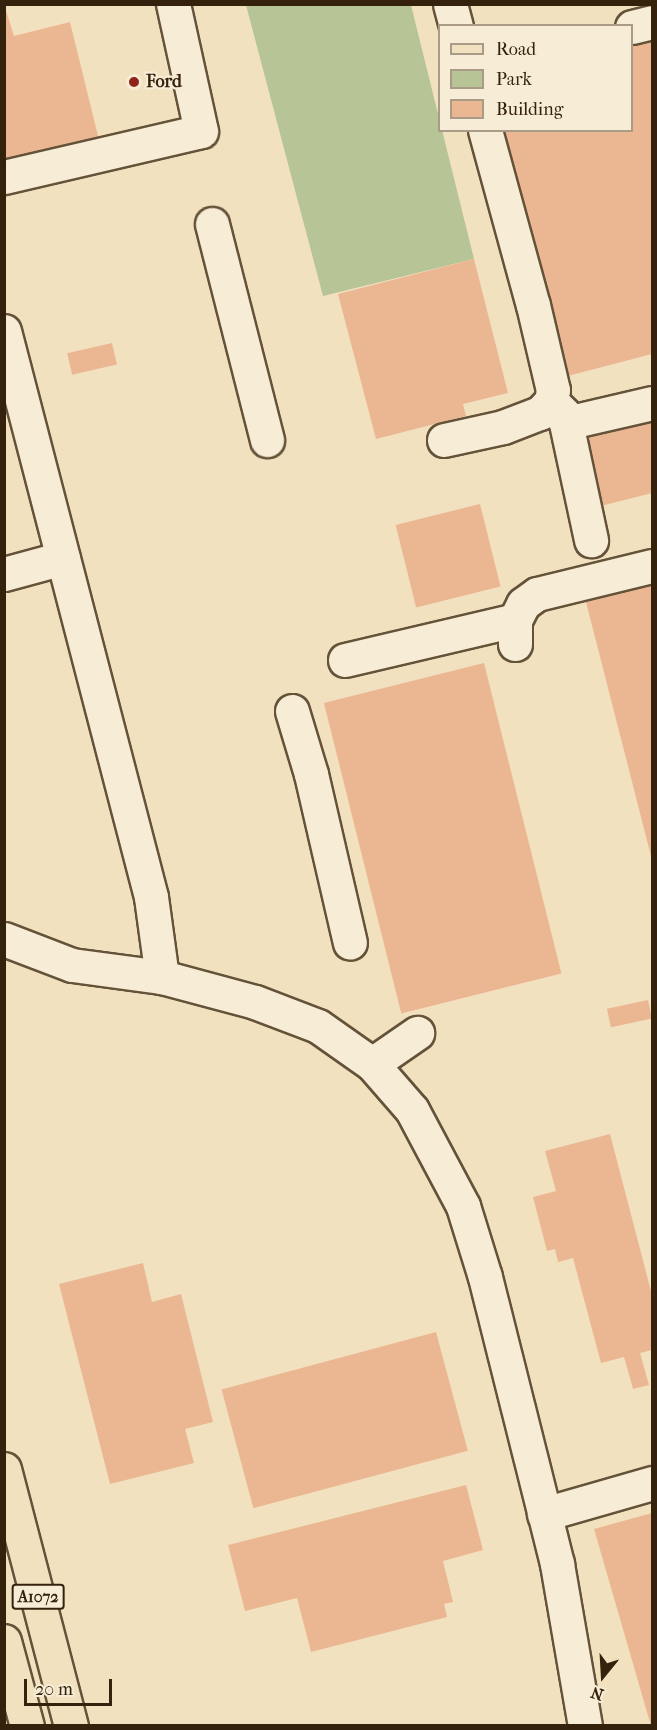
<!DOCTYPE html>
<style>
body{margin:0}
#map{position:relative;width:657px;height:1730px;overflow:hidden;background:#f2e1bf;font-family:"IM FELL French Canon",serif}
div>[style]{position:absolute}
[style*='--x']{left:calc(var(--x)*1px);top:calc(var(--y)*1px);width:calc(var(--w)*1px);rotate:calc(var(--a)*1deg)}
.green>*{inset:0;background:#b6c496}
.building>*{inset:0;background:#ebb792;transform-origin:0 0}
.roads{filter:drop-shadow(2px 0 #645239) drop-shadow(-2px 0 #645239) drop-shadow(0 2px #645239) drop-shadow(0 -2px #645239)}
.minor>*{height:33px;margin:-16.5px;padding:0 16.5px;transform-origin:16.5px;border-radius:16.5px;background:#f7ecd5}
.major>*{height:33px;margin:-16.5px;padding:0 16.5px;transform-origin:16.5px;border-radius:16.5px;background:#f2e1bf}
.dots>*{width:16px;height:16px;translate:-50% -50%;box-sizing:border-box;border:3px solid #f7ecd5;border-radius:50%}
span{translate:-50% -50%;white-space:nowrap;text-align:center;line-height:1.15;-webkit-text-stroke:4.5px #f7ecd5;paint-order:stroke}
.shield-label span{padding:2px 4px;background:#f7ecd5;border:2px solid;border-radius:4px;-webkit-text-stroke-width:0}
.shield-label{font-size:16px;color:#34220c;font-weight:700}
.poi-label{font-size:18px;color:#34220c;font-weight:700}
.left{translate:0 -50%;text-align:left}
.frame{position:absolute;inset:0;border:6px solid #34220c;pointer-events:none}
.legend{position:absolute;left:438px;top:24px;width:195px;height:108px;box-sizing:border-box;background:#f7ecd5;border:2px solid #a99b85;margin:0;padding:8px 10px;list-style:none;font-size:18px;color:#34220c}
.legend li{display:flex;align-items:center;gap:12px;height:30px}
.legend b{width:30px;border:2px solid #a99b85}
.north{position:absolute;left:573px;top:1646px;width:60px;height:60px;-webkit-text-stroke:4px #f7ecd5;paint-order:stroke;rotate:198deg;font-size:16px;font-weight:700;line-height:24px;text-align:center;color:#34220c}
.north::after{content:'';display:block;margin:auto;width:21px;height:27px;background:#34220c;clip-path:polygon(50% 0,100% 100%,50% 72%,0 100%)}
.scale{position:absolute;left:24px;top:1679px;width:88px;height:27px;box-sizing:border-box;border:3px solid #34220c;border-top:0;padding-left:8px;font-size:18px;line-height:21px;white-space:nowrap;color:#34220c;-webkit-text-stroke:4px #f7ecd5;paint-order:stroke}
</style>
<div id="map">
<div class="green">
<div style="clip-path:polygon(246px 5px,411px 5px,474px 259px,323px 296px)"></div>
</div>
<div class="building">
<div style="clip-path:polygon(4px 4px,14px 36px,70px 22px,99px 140px,4px 163px)"></div>
<div style="clip-path:polygon(652px 31px,652px 354px,560px 378px,497px 130px,632px 130px,632px 36px)"></div>
<div style="clip-path:polygon(474px 259px,508px 393px,463px 404px,466px 416px,376px 439px,338px 294px)"></div>
<div style="left:112px;top:343px;width:22px;height:46px;rotate:77deg"></div>
<div style="clip-path:polygon(652px 413px,652px 493px,597px 507px,578px 432px)"></div>
<div style="left:480px;top:504px;width:85px;height:87px;rotate:76deg"></div>
<div style="clip-path:polygon(652px 585px,652px 860px,586px 602px)"></div>
<div style="left:484px;top:663px;width:320px;height:165px;rotate:76deg"></div>
<div style="left:648px;top:1000px;width:19px;height:42px;rotate:78deg"></div>
<div style="clip-path:polygon(610px 1134px,652px 1295px,652px 1350px,640px 1353px,649px 1385px,633px 1389px,624px 1357px,601px 1363px,573px 1258px,558px 1262px,555px 1249px,547px 1251px,533px 1197px,556px 1191px,545px 1151px)"></div>
<div style="clip-path:polygon(143px 1263px,152px 1302px,181px 1294px,213px 1422px,185px 1429px,194px 1463px,110px 1484px,59px 1284px)"></div>
<div style="left:436px;top:1332px;width:123px;height:222px;rotate:75deg"></div>
<div style="clip-path:polygon(466px 1485px,483px 1550px,443px 1561px,453px 1602px,444px 1604px,447px 1617px,311px 1652px,297px 1598px,245px 1611px,228px 1545px)"></div>
<div style="clip-path:polygon(652px 1513px,652px 1726px,651px 1726px,594px 1529px)"></div>
</div>
<div class="roads">
<div class="minor">
<div style="--x:450;--y:4;--w:23;--a:75"></div>
<div style="--x:632;--y:27;--w:21;--a:-14"></div>
<div style="--x:485;--y:130;--w:181;--a:74.7"></div>
<div style="--x:533;--y:305;--w:87;--a:76.8"></div>
<div style="--x:553;--y:390;--w:11;--a:100"></div>
<div style="--x:551;--y:401;--w:18;--a:45"></div>
<div style="--x:564;--y:414;--w:9;--a:77"></div>
<div style="--x:566;--y:423;--w:120;--a:77.9"></div>
<div style="--x:4;--y:177;--w:202;--a:-13.1"></div>
<div style="--x:201;--y:131;--w:130;--a:-102.4"></div>
<div style="--x:212;--y:224;--w:223;--a:75.7"></div>
<div style="--x:4;--y:331;--w:585;--a:75.44"></div>
<div style="--x:151;--y:897;--w:81;--a:82.2"></div>
<div style="--x:566;--y:423;--w:88;--a:-13.1"></div>
<div style="--x:444;--y:440;--w:60;--a:-12.4"></div>
<div style="--x:503;--y:427;--w:40;--a:-21"></div>
<div style="--x:540;--y:413;--w:16;--a:-47"></div>
<div style="--x:4;--y:574;--w:61;--a:-15.2"></div>
<div style="--x:515;--y:644;--w:24;--a:-90"></div>
<div style="--x:515;--y:620;--w:18;--a:-63"></div>
<div style="--x:523;--y:604;--w:17;--a:-36"></div>
<div style="--x:537;--y:594;--w:118;--a:-13.7"></div>
<div style="--x:345;--y:660;--w:175;--a:-13.2"></div>
<div style="--x:292;--y:711;--w:66;--a:73.2"></div>
<div style="--x:311;--y:774;--w:173;--a:77"></div>
<div style="--x:4;--y:939;--w:73;--a:20.9"></div>
<div style="--x:72;--y:965;--w:91;--a:7.6"></div>
<div style="--x:162;--y:977;--w:96;--a:15"></div>
<div style="--x:255;--y:1002;--w:67;--a:20.9"></div>
<div style="--x:318;--y:1026;--w:66;--a:35.1"></div>
<div style="--x:372;--y:1064;--w:61;--a:49"></div>
<div style="--x:412;--y:1110;--w:109;--a:62"></div>
<div style="--x:463;--y:1206;--w:74;--a:72.8"></div>
<div style="--x:485;--y:1277;--w:296;--a:75.9"></div>
<div style="--x:557;--y:1564;--w:164;--a:80.2"></div>
<div style="--x:372;--y:1064;--w:55;--a:-34.6"></div>
<div style="--x:544;--y:1514;--w:112;--a:-16"></div>
</div>
<div class="major">
<div style="--x:4;--y:1469;--w:266;--a:75.4"></div>
<div style="--x:4;--y:1641;--w:88;--a:74.9"></div>
</div>
</div>
<div class="dots">
<div style="left:134px;top:82px;background:#8f2418"></div>
</div>
<div class="shield-label">
<span style="left:38px;top:1597px">A1072</span>
</div>
<div class="poi-label">
<span class="left" style="left:146px;top:82px">Ford</span>
</div>
<div class="frame"></div>
<ul class="legend">
<li><b style="height:8px;background:#f2e1bf"></b>Road</li>
<li><b style="height:16px;background:#b6c496"></b>Park</li>
<li><b style="height:16px;background:#ebb792"></b>Building</li>
</ul>
<div class="north">N</div>
<div class="scale">20 m</div>
</div>
